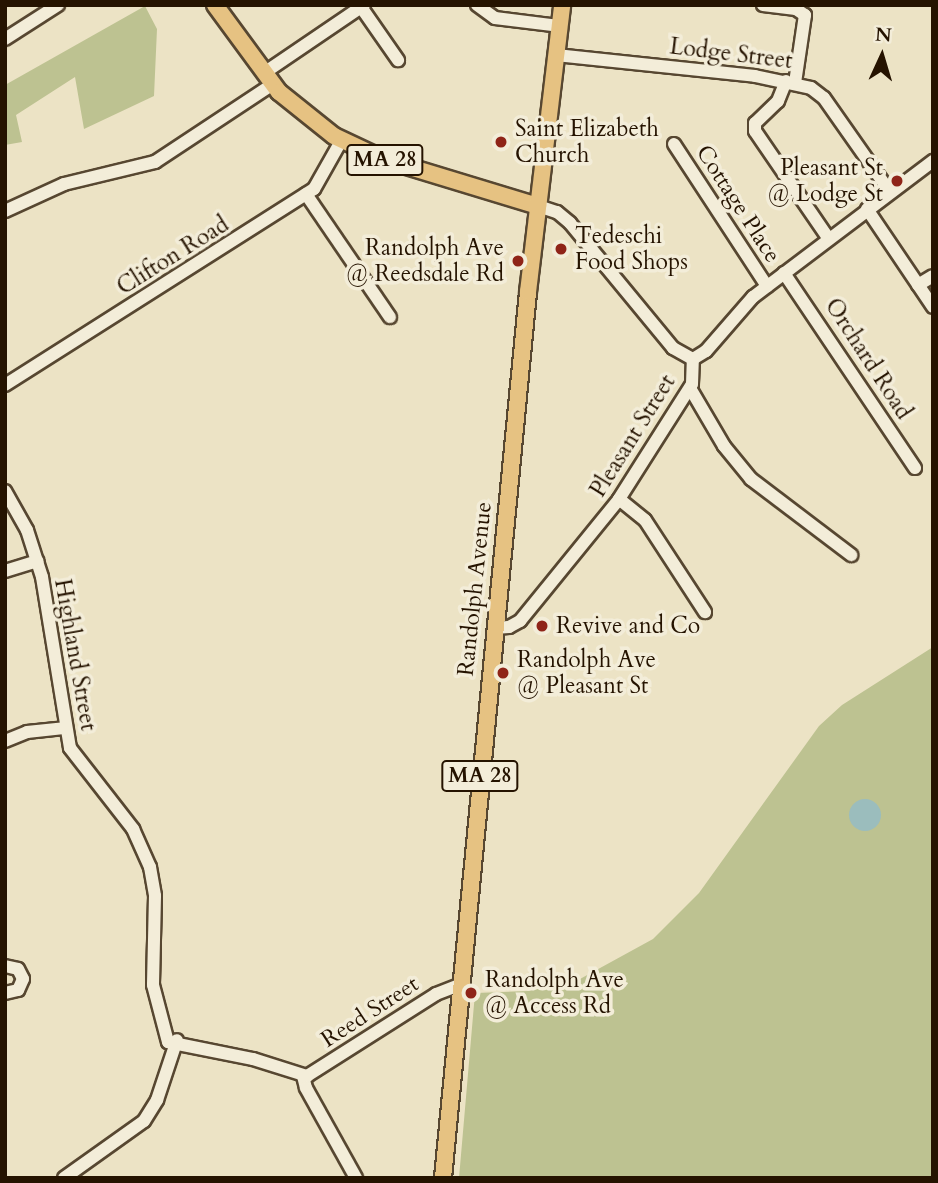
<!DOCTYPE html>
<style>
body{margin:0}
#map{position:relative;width:938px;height:1183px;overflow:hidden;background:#ece3c5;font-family:Cardo,serif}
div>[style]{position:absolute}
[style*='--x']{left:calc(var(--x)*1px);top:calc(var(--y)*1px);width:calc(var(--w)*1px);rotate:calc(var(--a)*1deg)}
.green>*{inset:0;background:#bdc291}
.water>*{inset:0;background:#9bbdbd}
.round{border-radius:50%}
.roads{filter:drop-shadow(2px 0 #574731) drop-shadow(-2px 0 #574731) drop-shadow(0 2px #574731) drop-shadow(0 -2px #574731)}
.minor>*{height:12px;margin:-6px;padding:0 6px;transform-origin:6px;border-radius:6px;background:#f3edd9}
.major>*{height:16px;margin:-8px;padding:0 8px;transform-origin:8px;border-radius:8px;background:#e6c282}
.dots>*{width:19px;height:19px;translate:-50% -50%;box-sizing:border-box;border:4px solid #f3edd9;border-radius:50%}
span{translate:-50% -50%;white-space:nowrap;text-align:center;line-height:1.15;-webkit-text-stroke:7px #f3edd9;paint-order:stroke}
.shield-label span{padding:2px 5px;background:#f3edd9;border:2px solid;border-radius:5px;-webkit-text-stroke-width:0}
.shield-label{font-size:21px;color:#251300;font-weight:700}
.street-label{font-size:23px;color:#251300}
.poi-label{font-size:23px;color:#251300}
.left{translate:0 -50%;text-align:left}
.right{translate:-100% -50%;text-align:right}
.frame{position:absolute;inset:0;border:7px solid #251300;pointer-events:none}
.north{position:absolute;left:847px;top:21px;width:70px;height:70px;-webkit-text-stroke:5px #f3edd9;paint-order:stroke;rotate:4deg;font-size:19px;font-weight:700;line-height:28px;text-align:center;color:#251300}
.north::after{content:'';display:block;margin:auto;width:24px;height:32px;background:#251300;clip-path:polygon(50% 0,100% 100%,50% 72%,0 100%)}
</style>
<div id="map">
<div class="green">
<div style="clip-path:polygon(145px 6px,157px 29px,154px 96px,84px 129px,75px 77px,16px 115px,22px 142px,5px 145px,5px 85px)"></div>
<div style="clip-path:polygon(933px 647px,933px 1178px,459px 1178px,475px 993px,528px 991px,580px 979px,653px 939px,699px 893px,819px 726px,842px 705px)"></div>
</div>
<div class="water">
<div class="round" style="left:849px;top:799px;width:32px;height:32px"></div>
</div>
<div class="roads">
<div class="minor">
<div style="--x:477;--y:5;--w:22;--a:36"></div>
<div style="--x:495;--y:18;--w:64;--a:7.1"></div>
<div style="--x:763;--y:5;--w:33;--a:7"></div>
<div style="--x:796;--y:9;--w:11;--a:34"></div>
<div style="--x:805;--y:15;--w:69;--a:98.4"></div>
<div style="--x:361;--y:7;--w:65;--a:55.1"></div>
<div style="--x:5;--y:39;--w:63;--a:-32.7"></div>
<div style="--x:556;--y:55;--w:200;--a:6"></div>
<div style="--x:755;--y:76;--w:57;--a:12.1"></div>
<div style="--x:811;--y:88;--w:16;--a:38"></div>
<div style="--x:824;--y:98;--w:115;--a:54.9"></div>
<div style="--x:264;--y:73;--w:121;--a:-34.2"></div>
<div style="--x:786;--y:81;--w:22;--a:112"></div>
<div style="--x:778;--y:101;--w:32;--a:136"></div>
<div style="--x:755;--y:123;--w:8;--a:90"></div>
<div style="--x:755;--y:131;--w:131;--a:55.6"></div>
<div style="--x:674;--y:144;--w:170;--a:56.8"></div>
<div style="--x:306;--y:194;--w:149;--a:55.7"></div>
<div style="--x:538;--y:206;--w:20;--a:18"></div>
<div style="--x:557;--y:212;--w:17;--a:40"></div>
<div style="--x:570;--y:223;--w:162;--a:50.5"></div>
<div style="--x:673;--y:348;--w:23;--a:29"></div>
<div style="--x:867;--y:209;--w:118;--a:56"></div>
<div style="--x:5;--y:211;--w:65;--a:-24.6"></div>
<div style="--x:64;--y:184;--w:94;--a:-13.6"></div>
<div style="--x:155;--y:162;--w:141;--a:-33.5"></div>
<div style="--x:784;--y:273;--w:235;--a:56.1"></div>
<div style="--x:918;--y:285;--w:17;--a:-31"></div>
<div style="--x:693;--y:359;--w:15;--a:-32"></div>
<div style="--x:706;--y:351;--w:72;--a:-49"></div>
<div style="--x:753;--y:297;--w:226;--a:-37.1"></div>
<div style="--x:5;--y:385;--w:366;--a:-32.4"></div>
<div style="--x:314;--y:189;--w:55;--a:-60.6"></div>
<div style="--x:690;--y:388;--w:67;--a:59.6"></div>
<div style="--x:724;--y:446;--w:43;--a:50.7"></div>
<div style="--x:751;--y:479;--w:126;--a:37.2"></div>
<div style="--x:5;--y:491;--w:45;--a:60.6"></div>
<div style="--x:27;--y:530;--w:49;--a:72.3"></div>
<div style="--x:42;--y:577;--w:173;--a:80.7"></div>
<div style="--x:70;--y:748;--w:103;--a:52.1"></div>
<div style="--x:133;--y:829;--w:42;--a:65.9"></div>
<div style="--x:150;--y:867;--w:29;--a:80"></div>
<div style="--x:155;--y:896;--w:89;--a:91.3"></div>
<div style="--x:153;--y:985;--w:59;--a:75.3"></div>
<div style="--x:168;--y:1042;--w:87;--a:11.3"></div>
<div style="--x:253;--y:1059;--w:57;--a:17.5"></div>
<div style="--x:307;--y:1076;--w:153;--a:-32.4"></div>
<div style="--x:436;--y:994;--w:26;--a:-21"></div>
<div style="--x:619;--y:499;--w:33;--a:39"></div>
<div style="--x:645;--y:520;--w:110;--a:56.9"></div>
<div style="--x:5;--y:571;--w:34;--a:-17"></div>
<div style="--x:494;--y:628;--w:15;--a:-4"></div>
<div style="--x:509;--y:627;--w:13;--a:-29"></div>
<div style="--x:520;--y:621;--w:157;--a:-50.9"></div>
<div style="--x:619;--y:499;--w:136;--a:-57.6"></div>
<div style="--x:692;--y:384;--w:25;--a:-88"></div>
<div style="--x:5;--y:741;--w:24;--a:-22"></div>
<div style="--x:27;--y:732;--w:37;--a:-6"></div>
<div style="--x:5;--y:966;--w:13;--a:13"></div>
<div style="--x:18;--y:969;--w:11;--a:63"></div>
<div style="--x:23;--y:979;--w:12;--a:114"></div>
<div style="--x:18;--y:990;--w:13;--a:167"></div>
<div style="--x:303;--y:1076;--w:12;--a:76"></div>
<div style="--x:306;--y:1088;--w:103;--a:60.9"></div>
<div style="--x:64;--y:1178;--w:98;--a:-35.5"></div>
<div style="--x:144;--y:1121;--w:25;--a:-58"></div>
<div style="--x:157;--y:1100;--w:63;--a:-71.6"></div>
</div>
<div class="major">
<div style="--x:215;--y:5;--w:108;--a:53.7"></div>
<div style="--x:279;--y:92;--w:70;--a:38.7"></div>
<div style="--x:334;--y:136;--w:54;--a:25.1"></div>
<div style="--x:383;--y:159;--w:162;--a:16.9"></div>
<div style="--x:443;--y:1178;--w:890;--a:-84.52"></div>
<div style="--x:528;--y:292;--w:289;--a:-83.2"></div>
</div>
</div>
<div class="dots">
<div style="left:501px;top:142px;background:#8f2418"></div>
<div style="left:897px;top:181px;background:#8f2418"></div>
<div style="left:561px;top:249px;background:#8f2418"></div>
<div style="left:518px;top:261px;background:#8f2418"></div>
<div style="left:542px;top:626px;background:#8f2418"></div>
<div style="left:503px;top:673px;background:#8f2418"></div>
<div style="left:471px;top:993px;background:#8f2418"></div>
</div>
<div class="shield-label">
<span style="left:385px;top:160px">MA 28</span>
<span style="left:480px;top:776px">MA 28</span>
</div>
<div class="street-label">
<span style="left:731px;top:54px;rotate:7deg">Lodge Street</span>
<span style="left:738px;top:204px;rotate:57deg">Cottage Place</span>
<span style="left:173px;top:256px;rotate:-32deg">Clifton Road</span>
<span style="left:868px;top:359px;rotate:57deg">Orchard Road</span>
<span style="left:633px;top:436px;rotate:-58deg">Pleasant Street</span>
<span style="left:475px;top:589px;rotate:-84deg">Randolph Avenue</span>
<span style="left:75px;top:655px;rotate:80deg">Highland Street</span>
<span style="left:370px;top:1012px;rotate:-33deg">Reed Street</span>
</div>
<div class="poi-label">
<span class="left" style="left:515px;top:142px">Saint Elizabeth<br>Church</span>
<span class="right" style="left:883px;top:181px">Pleasant St<br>@ Lodge St</span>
<span class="left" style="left:575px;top:249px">Tedeschi<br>Food Shops</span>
<span class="right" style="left:504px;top:261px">Randolph Ave<br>@ Reedsdale Rd</span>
<span class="left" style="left:556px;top:626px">Revive and Co</span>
<span class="left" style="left:517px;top:673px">Randolph Ave<br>@ Pleasant St</span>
<span class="left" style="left:485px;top:993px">Randolph Ave<br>@ Access Rd</span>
</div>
<div class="frame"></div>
<div class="north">N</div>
</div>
